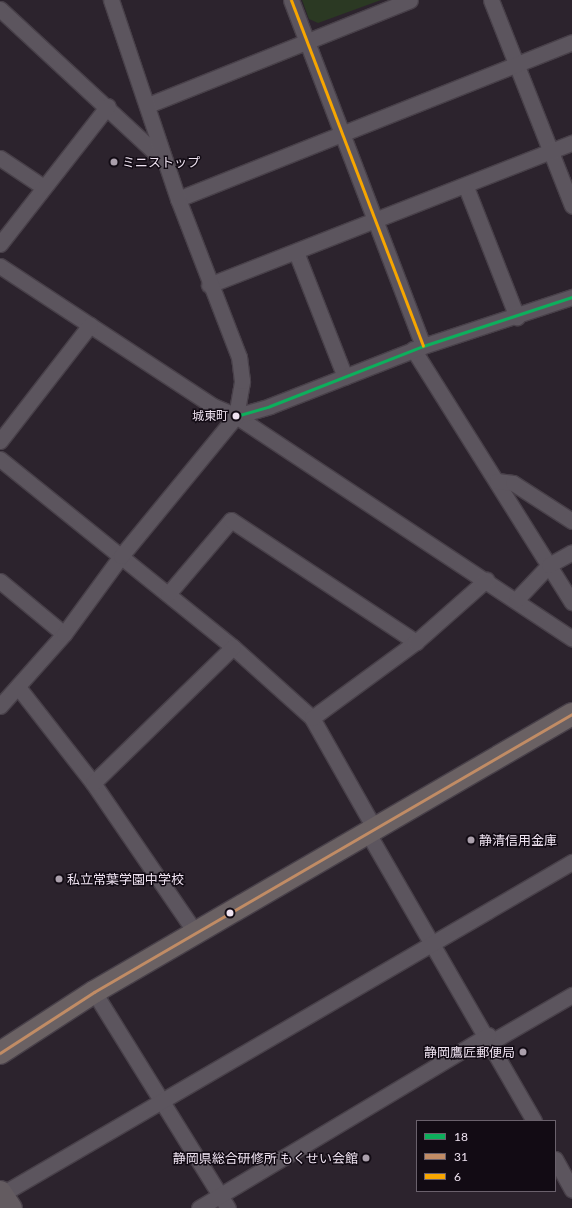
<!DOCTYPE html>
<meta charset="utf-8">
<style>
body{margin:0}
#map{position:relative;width:572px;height:1208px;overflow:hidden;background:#2c232d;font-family:Lato,"Noto Sans JP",sans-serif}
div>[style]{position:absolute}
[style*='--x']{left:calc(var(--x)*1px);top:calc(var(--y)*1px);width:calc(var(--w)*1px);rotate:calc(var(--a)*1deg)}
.green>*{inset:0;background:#2b3923}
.roads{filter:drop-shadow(1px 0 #484049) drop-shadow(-1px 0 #484049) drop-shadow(0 1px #484049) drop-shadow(0 -1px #484049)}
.minor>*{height:15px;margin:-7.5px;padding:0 7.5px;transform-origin:7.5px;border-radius:7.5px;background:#5c555e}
.secondary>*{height:21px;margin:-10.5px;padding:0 10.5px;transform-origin:10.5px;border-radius:10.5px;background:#635b60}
.primary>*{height:22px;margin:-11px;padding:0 11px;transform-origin:11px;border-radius:11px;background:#6a6163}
.bus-1>*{height:3px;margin:-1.5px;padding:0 1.5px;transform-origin:1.5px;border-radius:1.5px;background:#0daf5c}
.bus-2>*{height:3px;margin:-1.5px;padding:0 1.5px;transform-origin:1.5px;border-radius:1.5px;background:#c18c65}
.bus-3>*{height:3px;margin:-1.5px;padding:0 1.5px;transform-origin:1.5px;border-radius:1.5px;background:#f7a600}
.dots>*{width:11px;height:11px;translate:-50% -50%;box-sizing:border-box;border:2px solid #120b14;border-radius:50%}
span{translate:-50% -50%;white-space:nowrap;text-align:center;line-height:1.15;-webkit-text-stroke:3px #120b14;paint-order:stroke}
.bus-label{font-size:12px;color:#efe3f1}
.right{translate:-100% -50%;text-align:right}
.poi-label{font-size:13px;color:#efe3f1}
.left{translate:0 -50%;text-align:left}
.legend{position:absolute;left:416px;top:1120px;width:140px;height:72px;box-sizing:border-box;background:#120b14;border:1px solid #6a616c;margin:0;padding:5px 7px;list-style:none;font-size:12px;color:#efe3f1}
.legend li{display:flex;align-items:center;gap:8px;height:20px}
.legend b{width:20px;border:1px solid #6a616c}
</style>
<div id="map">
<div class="green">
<div style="clip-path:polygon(302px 0,381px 0,318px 23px,309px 19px)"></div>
</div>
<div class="roads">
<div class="minor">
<div style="--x:291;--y:0;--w:370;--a:69.1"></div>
<div style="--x:491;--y:0;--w:221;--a:68.5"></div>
<div style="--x:0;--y:9;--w:225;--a:42.8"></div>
<div style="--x:148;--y:105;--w:282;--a:-21.8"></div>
<div style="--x:0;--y:158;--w:50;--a:33.7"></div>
<div style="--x:466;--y:187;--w:140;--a:68.6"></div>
<div style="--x:178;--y:199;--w:424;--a:-21.7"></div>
<div style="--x:0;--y:244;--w:175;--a:-52"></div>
<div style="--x:296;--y:252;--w:134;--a:68.6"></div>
<div style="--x:0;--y:266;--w:255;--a:33.3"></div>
<div style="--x:213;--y:406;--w:25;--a:23"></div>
<div style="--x:236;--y:416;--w:403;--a:33.5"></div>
<div style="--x:209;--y:285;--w:390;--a:-21.4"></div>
<div style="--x:413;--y:349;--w:299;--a:57.9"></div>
<div style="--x:236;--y:416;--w:35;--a:-16"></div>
<div style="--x:270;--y:406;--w:164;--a:-21.4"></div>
<div style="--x:423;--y:346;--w:157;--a:-18.2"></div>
<div style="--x:0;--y:441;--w:147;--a:-52.2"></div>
<div style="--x:0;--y:459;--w:299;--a:38.9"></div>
<div style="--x:233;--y:647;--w:106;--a:41.9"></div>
<div style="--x:312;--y:718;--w:130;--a:60.5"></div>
<div style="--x:497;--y:481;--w:16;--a:7"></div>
<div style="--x:513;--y:483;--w:70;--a:32.8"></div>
<div style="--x:0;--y:581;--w:83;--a:39.6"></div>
<div style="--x:168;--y:594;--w:97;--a:-49.6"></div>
<div style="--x:231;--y:520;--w:222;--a:33.4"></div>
<div style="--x:516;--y:600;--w:48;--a:-46.7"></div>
<div style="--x:549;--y:565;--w:26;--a:-29"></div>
<div style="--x:18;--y:687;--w:122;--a:52"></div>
<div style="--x:93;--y:783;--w:181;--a:55.6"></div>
<div style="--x:0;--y:706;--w:96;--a:-48.4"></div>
<div style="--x:64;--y:634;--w:97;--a:-53.8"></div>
<div style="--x:121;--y:556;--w:181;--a:-50.6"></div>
<div style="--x:236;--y:416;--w:36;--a:-80"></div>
<div style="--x:242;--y:381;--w:24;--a:-97"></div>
<div style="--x:239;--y:357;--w:169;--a:-111.1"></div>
<div style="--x:178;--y:199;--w:210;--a:-108.6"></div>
<div style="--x:312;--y:718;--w:129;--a:-36.2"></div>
<div style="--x:416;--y:642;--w:94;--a:-41.5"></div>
<div style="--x:93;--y:783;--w:195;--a:-44.2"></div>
<div style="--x:369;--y:835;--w:330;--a:60"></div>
<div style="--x:94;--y:992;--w:254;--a:58.2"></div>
<div style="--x:491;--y:1042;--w:94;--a:-30.1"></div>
<div style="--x:555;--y:1159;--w:35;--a:61"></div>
<div style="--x:2;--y:1194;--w:660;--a:-30.22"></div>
<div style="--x:199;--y:1208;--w:337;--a:-30.9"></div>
</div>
<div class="secondary">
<div style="--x:0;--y:1191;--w:20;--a:57"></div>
</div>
<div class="primary">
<div style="--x:0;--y:1053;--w:112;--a:-33"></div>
<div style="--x:94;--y:992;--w:553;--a:-30.18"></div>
</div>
</div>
<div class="bus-1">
<div style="--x:236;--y:416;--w:35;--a:-16"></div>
<div style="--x:270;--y:406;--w:164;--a:-21.4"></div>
<div style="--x:423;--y:346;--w:157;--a:-18.2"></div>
</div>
<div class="bus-2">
<div style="--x:0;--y:1053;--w:112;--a:-33"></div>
<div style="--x:94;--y:992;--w:553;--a:-30.18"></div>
</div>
<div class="bus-3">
<div style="--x:291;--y:0;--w:370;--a:69.1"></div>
</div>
<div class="dots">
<div style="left:114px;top:162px;background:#aba0ac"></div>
<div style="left:236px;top:416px;background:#efe3f1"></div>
<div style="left:471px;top:840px;background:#aba0ac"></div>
<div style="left:59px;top:879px;background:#aba0ac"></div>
<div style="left:230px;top:913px;background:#efe3f1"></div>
<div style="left:523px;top:1052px;background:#aba0ac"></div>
<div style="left:366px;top:1158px;background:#aba0ac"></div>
</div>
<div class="bus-label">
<span class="right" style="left:228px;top:416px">城東町</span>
</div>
<div class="poi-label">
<span class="left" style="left:122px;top:162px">ミニストップ</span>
<span class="left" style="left:479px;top:840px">静清信用金庫</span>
<span class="left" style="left:67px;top:879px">私立常葉学園中学校</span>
<span class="right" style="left:515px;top:1052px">静岡鷹匠郵便局</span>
<span class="right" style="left:358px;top:1158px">静岡県総合研修所 もくせい会館</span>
</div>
<ul class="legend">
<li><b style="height:5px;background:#0daf5c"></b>18</li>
<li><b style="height:5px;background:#c18c65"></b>31</li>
<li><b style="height:5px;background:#f7a600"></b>6</li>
</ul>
</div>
